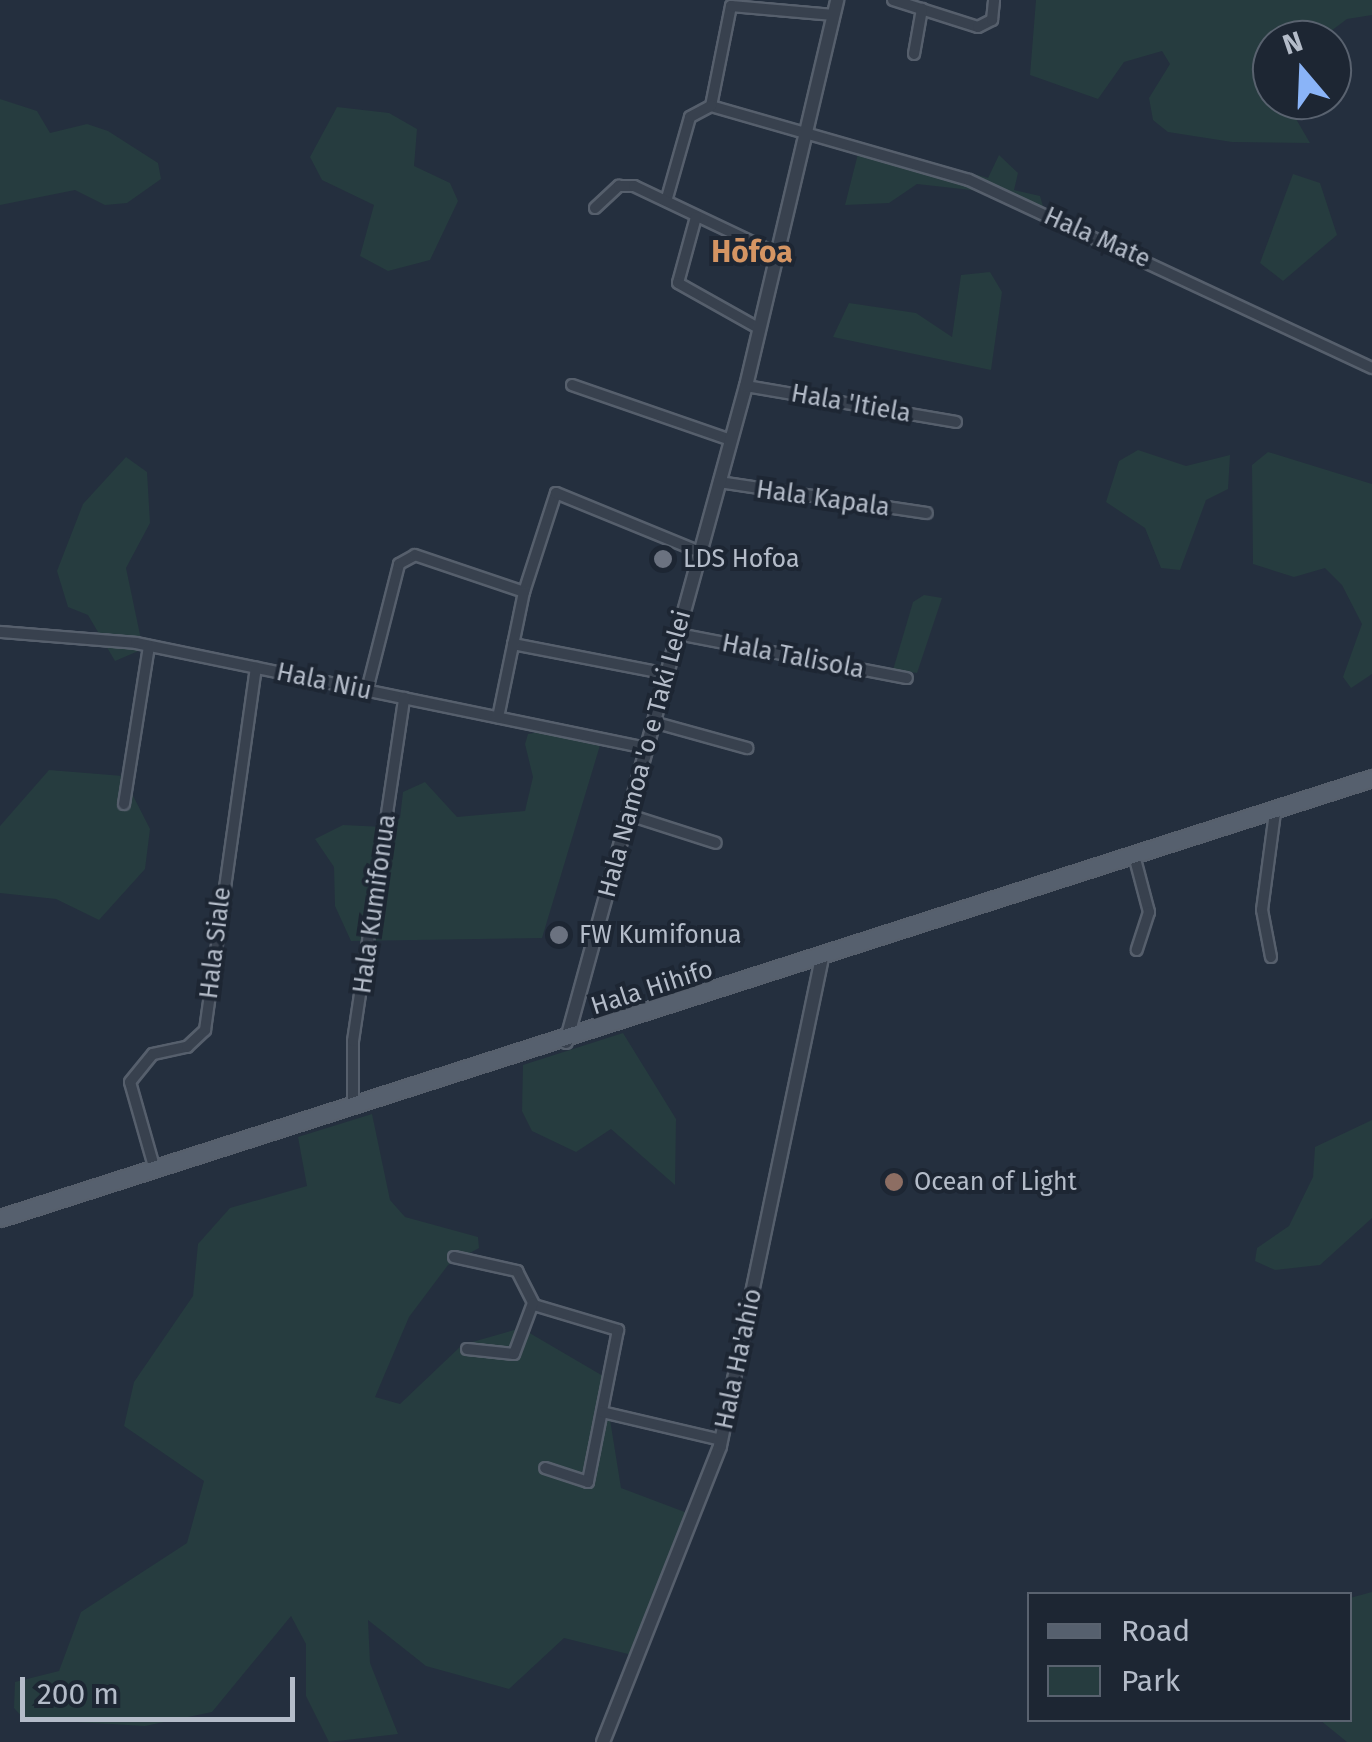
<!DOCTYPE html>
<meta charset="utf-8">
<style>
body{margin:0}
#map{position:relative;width:1372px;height:1742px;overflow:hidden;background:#242f3e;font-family:"Fira Sans",sans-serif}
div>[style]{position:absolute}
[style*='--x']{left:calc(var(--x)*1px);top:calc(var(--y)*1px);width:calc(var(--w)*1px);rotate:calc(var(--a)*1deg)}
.green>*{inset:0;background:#263c3f}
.roads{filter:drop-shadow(2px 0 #565f6c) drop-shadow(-2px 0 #565f6c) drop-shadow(0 2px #565f6c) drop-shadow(0 -2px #565f6c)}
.minor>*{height:10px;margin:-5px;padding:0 5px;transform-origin:5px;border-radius:5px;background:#38414e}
.tertiary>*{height:12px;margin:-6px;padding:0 6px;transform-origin:6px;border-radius:6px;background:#38414e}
.primary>*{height:15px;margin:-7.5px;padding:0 7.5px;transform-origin:7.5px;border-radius:7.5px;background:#56606e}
.dots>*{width:28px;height:28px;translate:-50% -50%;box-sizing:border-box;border:5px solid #1d2633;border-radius:50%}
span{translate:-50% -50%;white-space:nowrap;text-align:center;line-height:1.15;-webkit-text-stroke:8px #1d2633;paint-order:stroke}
.street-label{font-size:25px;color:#b4bcc9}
.poi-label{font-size:25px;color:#b4bcc9}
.left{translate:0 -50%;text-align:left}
.quarter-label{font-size:30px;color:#d59563;font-weight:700}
.legend{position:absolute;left:1027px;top:1592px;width:325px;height:130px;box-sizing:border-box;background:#1d2633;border:2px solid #59626f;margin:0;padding:12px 18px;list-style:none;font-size:30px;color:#b4bcc9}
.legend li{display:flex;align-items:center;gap:20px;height:50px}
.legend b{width:50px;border:2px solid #59626f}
.north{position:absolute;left:1252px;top:20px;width:100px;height:100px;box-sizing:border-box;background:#1d2633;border:2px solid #59626f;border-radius:50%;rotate:341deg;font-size:28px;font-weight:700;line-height:40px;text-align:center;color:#b4bcc9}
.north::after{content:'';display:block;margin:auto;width:35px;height:45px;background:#8ab4f8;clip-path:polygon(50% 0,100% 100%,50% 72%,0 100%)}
.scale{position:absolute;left:20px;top:1677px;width:275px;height:45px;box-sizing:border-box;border:5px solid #b4bcc9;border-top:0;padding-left:12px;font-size:30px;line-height:35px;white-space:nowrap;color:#b4bcc9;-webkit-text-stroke:8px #1d2633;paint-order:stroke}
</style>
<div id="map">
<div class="green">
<div style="clip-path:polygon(1036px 0,1372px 0,1372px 15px,1347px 19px,1319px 40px,1272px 40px,1272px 100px,1285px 100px,1310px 143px,1232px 142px,1168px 132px,1153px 120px,1149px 98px,1170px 64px,1162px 51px,1124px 62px,1098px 99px,1030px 75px)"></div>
<div style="clip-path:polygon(0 99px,37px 111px,50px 133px,87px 124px,108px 131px,158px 163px,161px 179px,127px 203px,105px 205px,75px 190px,0 205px)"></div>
<div style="clip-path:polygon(337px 107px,389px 113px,417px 129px,414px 166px,450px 183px,458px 201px,430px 260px,388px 271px,360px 256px,374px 205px,322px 180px,310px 157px)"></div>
<div style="clip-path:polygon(861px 142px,988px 178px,999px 155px,1018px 173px,1014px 190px,1040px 196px,1046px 216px,1033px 218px,980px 191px,917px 184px,889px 203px,845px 205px)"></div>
<div style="clip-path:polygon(1293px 174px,1320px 183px,1337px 235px,1283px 281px,1260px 263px)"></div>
<div style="clip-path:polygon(990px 272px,1002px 292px,991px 370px,833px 337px,849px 303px,916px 313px,952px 337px,961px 275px)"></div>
<div style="clip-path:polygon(1138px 450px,1186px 466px,1230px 455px,1228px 489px,1206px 500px,1180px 570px,1161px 568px,1145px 528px,1106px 502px,1119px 461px)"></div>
<div style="clip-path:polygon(1268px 452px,1372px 484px,1372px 674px,1351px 688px,1343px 677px,1362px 624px,1342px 585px,1325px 568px,1294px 577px,1253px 564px,1252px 465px)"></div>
<div style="clip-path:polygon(126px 457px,147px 472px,150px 523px,126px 568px,143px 649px,115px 661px,88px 615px,68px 607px,57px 571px,83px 504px)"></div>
<div style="clip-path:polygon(924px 595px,942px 598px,917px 673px,893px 670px,913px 602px)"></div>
<div style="clip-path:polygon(551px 730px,601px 742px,542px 938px,351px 941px,335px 906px,334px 867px,315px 839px,343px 825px,384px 827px,400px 818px,403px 792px,425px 782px,457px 817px,525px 811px,533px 777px,525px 744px,528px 734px)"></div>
<div style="clip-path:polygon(49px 770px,123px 776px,150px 829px,145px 869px,99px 920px,56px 899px,0 893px,0 826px)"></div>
<div style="clip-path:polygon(623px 1033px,676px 1119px,675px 1185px,611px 1129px,576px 1152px,532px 1131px,522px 1111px,523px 1065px)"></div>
<div style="clip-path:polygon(372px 1114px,390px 1200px,405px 1217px,478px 1237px,479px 1248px,448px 1265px,409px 1317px,375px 1397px,400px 1404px,462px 1345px,521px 1328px,603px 1376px,621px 1488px,690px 1514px,632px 1655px,564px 1638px,509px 1689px,426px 1666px,368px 1620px,370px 1663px,398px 1734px,329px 1742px,306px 1696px,306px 1644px,291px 1616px,212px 1712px,145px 1726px,24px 1719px,14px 1708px,15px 1682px,59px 1671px,81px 1612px,187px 1543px,204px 1481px,124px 1426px,134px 1382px,193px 1296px,198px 1244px,230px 1208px,307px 1186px,298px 1137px)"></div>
<div style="clip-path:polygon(1372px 1120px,1372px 1218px,1320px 1265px,1275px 1270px,1255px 1261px,1257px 1248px,1289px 1226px,1313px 1177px,1315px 1147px)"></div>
<div style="clip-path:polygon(1372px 1592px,1372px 1742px,1347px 1742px,1320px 1720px,1350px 1720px,1350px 1598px)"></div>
</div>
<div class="roads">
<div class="minor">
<div style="--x:893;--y:0;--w:89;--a:17.6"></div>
<div style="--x:978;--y:27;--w:16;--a:-27"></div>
<div style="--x:992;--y:20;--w:20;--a:-84"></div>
<div style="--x:914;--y:54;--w:46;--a:-79.9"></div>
<div style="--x:711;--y:106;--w:268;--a:16"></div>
<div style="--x:969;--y:180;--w:445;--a:25"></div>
<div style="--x:711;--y:106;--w:102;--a:-78.7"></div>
<div style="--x:731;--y:6;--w:103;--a:5"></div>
<div style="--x:667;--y:198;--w:84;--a:-74.1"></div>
<div style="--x:690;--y:117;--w:24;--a:-28"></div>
<div style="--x:595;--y:208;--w:33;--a:-43"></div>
<div style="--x:619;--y:186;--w:15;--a:0"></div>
<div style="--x:634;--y:186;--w:161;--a:25.4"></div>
<div style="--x:696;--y:217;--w:68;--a:105.3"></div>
<div style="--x:678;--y:283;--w:94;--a:29.3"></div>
<div style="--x:572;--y:385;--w:168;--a:19.1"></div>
<div style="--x:746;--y:386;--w:213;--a:9.7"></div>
<div style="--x:719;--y:482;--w:210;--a:8.5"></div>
<div style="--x:524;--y:592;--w:104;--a:-72.1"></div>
<div style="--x:556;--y:493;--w:156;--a:22.3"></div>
<div style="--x:0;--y:632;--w:136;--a:4.6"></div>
<div style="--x:136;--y:643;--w:521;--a:11.63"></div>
<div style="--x:678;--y:634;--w:233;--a:10.9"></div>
<div style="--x:513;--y:644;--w:157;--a:11"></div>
<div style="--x:367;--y:690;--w:130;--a:-75.7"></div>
<div style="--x:399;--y:564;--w:18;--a:-29"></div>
<div style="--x:415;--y:555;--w:115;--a:18.7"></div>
<div style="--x:524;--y:592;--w:128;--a:101.7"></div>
<div style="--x:653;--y:722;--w:98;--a:15.5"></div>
<div style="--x:124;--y:804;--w:160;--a:-81"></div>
<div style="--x:629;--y:815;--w:91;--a:17.8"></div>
<div style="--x:1135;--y:859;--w:55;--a:75.2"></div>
<div style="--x:1149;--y:912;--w:40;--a:108"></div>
<div style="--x:1271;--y:957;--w:48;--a:-100.8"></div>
<div style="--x:1262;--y:910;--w:99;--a:-82.4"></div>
<div style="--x:353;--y:1108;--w:67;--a:-90"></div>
<div style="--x:353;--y:1041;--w:347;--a:-81.5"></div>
<div style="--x:155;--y:1170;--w:91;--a:-105.9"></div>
<div style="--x:130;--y:1082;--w:36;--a:-51"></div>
<div style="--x:153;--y:1054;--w:35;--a:-12"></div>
<div style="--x:187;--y:1047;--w:25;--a:-43"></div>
<div style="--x:205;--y:1030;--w:366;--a:-82"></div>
<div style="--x:454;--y:1257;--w:65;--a:12.5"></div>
<div style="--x:517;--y:1271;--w:38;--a:63"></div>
<div style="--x:534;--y:1305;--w:88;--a:16.6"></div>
<div style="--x:618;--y:1330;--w:155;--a:101.2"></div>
<div style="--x:588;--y:1482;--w:45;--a:-162"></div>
<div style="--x:467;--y:1349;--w:47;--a:6.1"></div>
<div style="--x:514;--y:1354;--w:54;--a:-69.6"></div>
<div style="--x:602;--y:1412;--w:122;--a:13.2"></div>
</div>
<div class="tertiary">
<div style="--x:566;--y:1042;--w:680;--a:-74.66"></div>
<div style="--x:746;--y:386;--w:397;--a:-76.7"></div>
<div style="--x:603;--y:1742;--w:318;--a:-68.4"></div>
<div style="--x:720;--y:1446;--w:495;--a:-78.2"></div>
</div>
<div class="primary">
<div style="--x:0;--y:1218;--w:1441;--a:-17.78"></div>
</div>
</div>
<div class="dots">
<div style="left:663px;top:559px;background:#6b7280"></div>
<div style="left:559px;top:935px;background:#6b7280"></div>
<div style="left:894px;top:1182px;background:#8d6e63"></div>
</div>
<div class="street-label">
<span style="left:1097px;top:238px;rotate:24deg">Hala Mate</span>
<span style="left:851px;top:404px;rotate:10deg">Hala 'Itiela</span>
<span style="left:823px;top:499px;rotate:8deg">Hala Kapala</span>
<span style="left:793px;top:657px;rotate:11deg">Hala Talisola</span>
<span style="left:324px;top:682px;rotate:12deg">Hala Niu</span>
<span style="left:645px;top:754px;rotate:-75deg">Hala Namoa 'o e Taki Lelei</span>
<span style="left:375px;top:904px;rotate:-82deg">Hala Kumifonua</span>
<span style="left:216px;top:943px;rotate:-83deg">Hala Siale</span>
<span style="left:652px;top:988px;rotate:-18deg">Hala Hihifo</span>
<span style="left:739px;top:1359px;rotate:-78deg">Hala Ha'ahio</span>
</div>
<div class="poi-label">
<span class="left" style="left:683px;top:559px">LDS Hofoa</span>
<span class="left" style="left:579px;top:935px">FW Kumifonua</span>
<span class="left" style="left:914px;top:1182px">Ocean of Light</span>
</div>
<div class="quarter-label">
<span style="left:752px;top:252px">Hōfoa</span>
</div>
<ul class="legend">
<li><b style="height:12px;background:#56606e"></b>Road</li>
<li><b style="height:28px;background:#263c3f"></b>Park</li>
</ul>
<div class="north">N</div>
<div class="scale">200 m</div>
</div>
